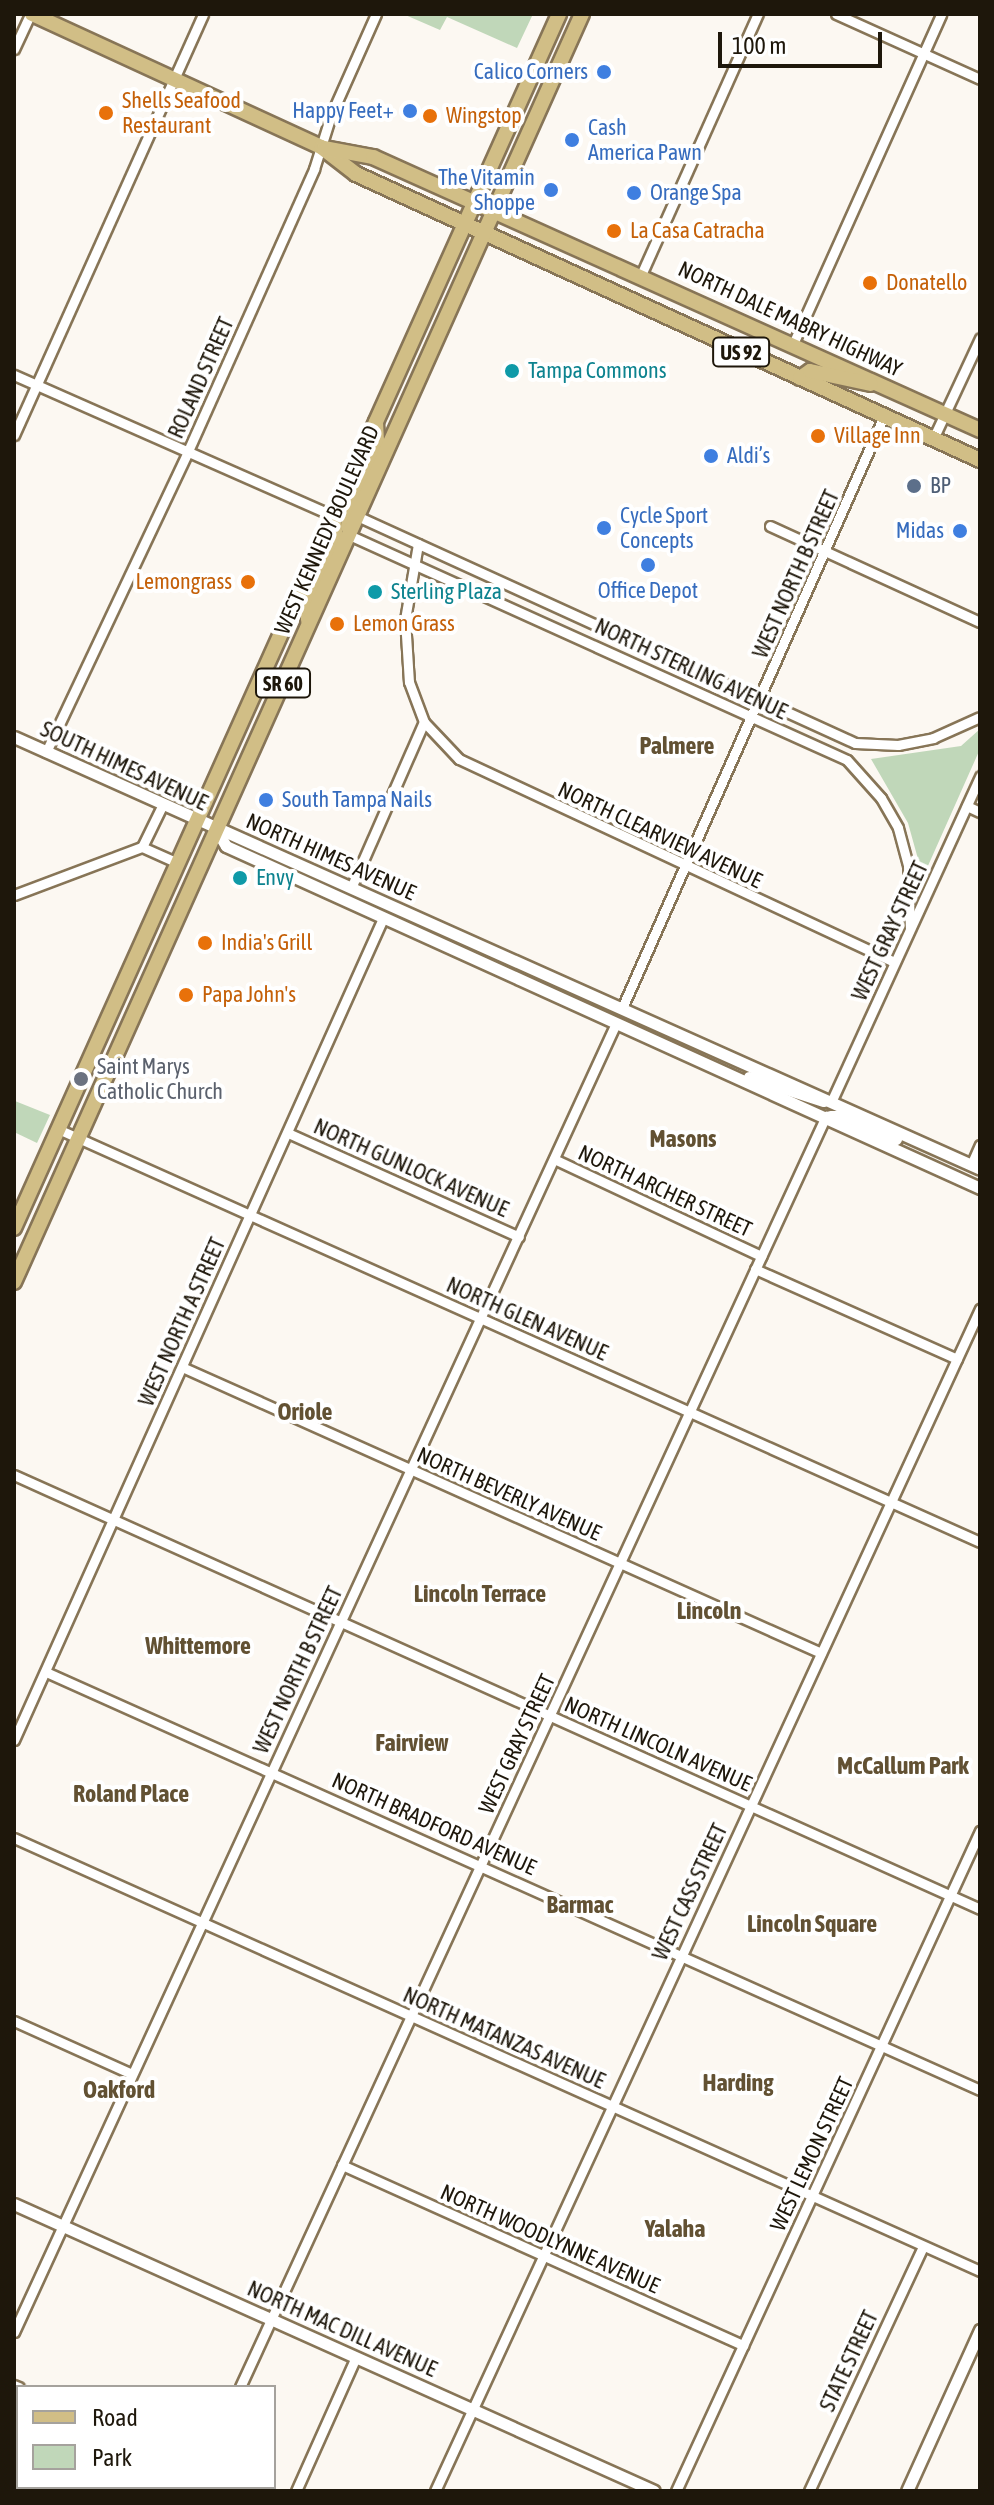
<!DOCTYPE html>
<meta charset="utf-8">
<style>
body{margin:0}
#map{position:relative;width:994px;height:2505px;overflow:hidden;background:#fcf8f2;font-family:"Asap Condensed",sans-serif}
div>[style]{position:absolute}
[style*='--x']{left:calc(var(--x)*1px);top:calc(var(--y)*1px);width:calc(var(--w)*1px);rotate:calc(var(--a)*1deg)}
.green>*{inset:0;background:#c0d7b9}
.roads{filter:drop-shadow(2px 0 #877557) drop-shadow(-2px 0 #877557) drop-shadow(0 2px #877557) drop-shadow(0 -2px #877557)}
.minor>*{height:9px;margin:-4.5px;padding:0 4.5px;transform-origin:4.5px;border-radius:4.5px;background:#fff}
.tertiary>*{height:11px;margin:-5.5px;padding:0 5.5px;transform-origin:5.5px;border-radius:5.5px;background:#fff}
.primary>*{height:14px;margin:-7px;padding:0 7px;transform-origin:7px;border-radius:7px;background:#d1be86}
.dots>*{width:22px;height:22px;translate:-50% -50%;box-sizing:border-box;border:4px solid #fff;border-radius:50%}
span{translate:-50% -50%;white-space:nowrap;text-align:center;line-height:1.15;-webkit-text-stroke:8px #fff;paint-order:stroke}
.shield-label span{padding:2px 6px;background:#fff;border:2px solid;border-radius:6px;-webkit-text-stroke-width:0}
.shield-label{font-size:20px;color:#1e170b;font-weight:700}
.shop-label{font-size:22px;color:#366cbe}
.right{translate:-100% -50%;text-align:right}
.left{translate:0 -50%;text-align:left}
.food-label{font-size:22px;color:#c56008}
.street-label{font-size:22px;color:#1e170b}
.culture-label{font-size:22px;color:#0d838f}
.service-label{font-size:22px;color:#4e5e75}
.worship-label{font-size:22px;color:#5b616d}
.neighbourhood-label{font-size:24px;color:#625133;font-weight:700}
.frame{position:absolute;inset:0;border:16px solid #1e170b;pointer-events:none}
.legend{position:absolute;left:16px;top:2385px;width:260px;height:104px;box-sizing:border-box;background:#fff;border:2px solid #a5a29d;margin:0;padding:10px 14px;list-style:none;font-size:24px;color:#1e170b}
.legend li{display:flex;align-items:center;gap:16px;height:40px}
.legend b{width:40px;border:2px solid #a5a29d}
.scale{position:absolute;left:718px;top:32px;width:164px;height:36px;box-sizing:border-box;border:4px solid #1e170b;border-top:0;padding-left:10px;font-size:24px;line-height:28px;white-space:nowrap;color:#1e170b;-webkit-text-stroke:6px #fff;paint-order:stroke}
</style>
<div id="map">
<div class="green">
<div style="clip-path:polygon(403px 14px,533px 14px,517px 48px,447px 17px,440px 30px)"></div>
<div style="clip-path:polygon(980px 729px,980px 749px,923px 877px,908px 823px,871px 759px,961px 746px)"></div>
<div style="clip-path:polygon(15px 1101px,50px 1115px,37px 1143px,14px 1132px)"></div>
</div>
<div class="roads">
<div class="minor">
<div style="--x:836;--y:14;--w:158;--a:24.3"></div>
<div style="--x:14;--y:49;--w:38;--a:-65"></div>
<div style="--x:641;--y:275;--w:286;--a:-65.9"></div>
<div style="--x:793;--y:344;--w:362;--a:-65.8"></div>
<div style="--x:14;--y:375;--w:349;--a:23.8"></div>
<div style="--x:14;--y:435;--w:461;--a:-65.8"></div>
<div style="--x:933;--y:439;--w:111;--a:-65"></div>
<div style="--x:357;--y:516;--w:547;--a:24.5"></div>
<div style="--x:855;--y:743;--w:43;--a:2.7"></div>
<div style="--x:898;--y:745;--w:36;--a:-11"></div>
<div style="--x:933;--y:738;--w:51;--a:-24.1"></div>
<div style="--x:770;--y:526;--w:231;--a:24.6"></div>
<div style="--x:349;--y:535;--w:546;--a:24.31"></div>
<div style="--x:847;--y:760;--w:51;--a:48.2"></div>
<div style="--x:881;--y:798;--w:34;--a:60"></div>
<div style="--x:898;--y:828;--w:39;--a:75"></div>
<div style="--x:908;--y:866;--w:62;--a:88.2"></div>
<div style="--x:418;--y:544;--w:76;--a:99.8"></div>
<div style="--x:405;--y:619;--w:63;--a:86.4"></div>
<div style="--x:409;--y:682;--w:43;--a:69.4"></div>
<div style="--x:424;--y:722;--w:51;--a:46.6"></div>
<div style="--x:459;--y:759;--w:480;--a:25"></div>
<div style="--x:46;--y:752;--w:333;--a:-64.7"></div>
<div style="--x:188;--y:451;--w:309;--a:-65.9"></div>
<div style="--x:314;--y:169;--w:57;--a:-72.5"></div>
<div style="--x:331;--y:115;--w:111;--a:-66"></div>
<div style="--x:967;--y:806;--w:14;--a:25"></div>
<div style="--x:142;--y:847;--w:39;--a:24"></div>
<div style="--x:351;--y:888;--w:181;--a:-66.3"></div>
<div style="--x:14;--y:895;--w:137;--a:-20.6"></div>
<div style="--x:142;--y:847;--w:48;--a:-64"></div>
<div style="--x:622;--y:1008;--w:647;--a:-66.13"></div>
<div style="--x:832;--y:1100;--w:356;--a:-65.4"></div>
<div style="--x:58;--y:1129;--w:1010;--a:24.13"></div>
<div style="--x:288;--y:1133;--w:253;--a:24.2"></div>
<div style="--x:554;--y:1159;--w:229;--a:25.1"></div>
<div style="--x:971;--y:1165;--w:22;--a:-66"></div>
<div style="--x:755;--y:1269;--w:221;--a:24"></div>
<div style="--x:182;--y:1367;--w:700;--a:24.11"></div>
<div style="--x:14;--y:1475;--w:1059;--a:24.19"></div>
<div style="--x:46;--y:1672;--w:1023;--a:24.11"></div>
<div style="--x:14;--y:1740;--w:901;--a:-65.82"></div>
<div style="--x:14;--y:1838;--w:1059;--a:24.14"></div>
<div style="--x:14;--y:2021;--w:129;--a:24.2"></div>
<div style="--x:342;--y:2165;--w:440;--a:24.2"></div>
<div style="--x:14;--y:2332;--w:1441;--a:-65.3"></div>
<div style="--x:14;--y:2385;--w:5;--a:22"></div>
<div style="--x:240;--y:2387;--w:1400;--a:-65.25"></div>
<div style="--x:194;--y:2491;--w:4;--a:-63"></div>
<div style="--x:296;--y:2491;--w:147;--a:-65.9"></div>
<div style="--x:435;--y:2491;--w:1302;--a:-65.25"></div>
<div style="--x:676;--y:2491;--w:727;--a:-65.27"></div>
<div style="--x:809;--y:2491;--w:270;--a:-65"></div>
</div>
<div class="tertiary">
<div style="--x:14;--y:737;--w:1058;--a:24.09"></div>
<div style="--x:217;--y:831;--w:17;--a:59"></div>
<div style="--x:226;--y:846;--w:828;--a:24.4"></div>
<div style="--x:749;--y:1077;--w:78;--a:18"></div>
<div style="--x:830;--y:1116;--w:16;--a:0"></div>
<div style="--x:846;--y:1116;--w:55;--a:24.7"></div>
<div style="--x:14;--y:2204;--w:701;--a:24.15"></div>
<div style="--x:907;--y:2491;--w:177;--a:-65.6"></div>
</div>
<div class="primary">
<div style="--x:32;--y:14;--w:318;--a:24.7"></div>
<div style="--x:321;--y:147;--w:44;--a:37.6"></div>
<div style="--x:356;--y:174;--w:686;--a:24.62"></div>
<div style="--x:324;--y:148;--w:50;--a:10.4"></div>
<div style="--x:373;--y:157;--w:666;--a:24.22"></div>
<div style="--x:800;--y:378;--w:12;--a:-35"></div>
<div style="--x:810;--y:371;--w:62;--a:12"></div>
<div style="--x:348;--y:527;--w:24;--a:-85"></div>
<div style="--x:350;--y:503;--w:68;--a:-66.5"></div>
<div style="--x:377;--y:441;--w:19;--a:-93"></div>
<div style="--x:308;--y:620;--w:19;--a:-90"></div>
<div style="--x:308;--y:601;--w:69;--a:-66"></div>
<div style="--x:336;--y:538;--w:22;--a:-98"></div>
<div style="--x:14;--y:1228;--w:1331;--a:-65.82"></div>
<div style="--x:14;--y:1282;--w:1389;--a:-65.87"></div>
</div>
</div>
<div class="dots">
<div style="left:604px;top:72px;background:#3f7fe0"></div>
<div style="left:410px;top:111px;background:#3f7fe0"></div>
<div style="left:106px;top:113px;background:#e8710a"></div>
<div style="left:430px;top:116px;background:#e8710a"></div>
<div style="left:572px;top:140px;background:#3f7fe0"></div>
<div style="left:551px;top:190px;background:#3f7fe0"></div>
<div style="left:634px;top:193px;background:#3f7fe0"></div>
<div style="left:614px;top:231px;background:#e8710a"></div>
<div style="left:870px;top:283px;background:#e8710a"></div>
<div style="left:512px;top:371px;background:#0f9aa8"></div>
<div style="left:818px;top:436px;background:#e8710a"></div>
<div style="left:711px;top:456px;background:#3f7fe0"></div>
<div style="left:914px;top:486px;background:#5c6f8a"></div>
<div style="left:604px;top:528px;background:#3f7fe0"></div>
<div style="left:960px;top:531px;background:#3f7fe0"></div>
<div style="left:648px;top:565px;background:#3f7fe0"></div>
<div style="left:248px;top:582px;background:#e8710a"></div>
<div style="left:375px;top:592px;background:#0f9aa8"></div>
<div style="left:337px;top:624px;background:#e8710a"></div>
<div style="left:266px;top:800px;background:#3f7fe0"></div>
<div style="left:240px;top:878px;background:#0f9aa8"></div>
<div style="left:205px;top:943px;background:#e8710a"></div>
<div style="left:186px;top:995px;background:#e8710a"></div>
<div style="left:81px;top:1079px;background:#6b7280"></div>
</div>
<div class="shield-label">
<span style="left:741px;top:352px">US 92</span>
<span style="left:283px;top:683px">SR 60</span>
</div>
<div class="shop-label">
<span class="right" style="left:588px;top:72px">Calico Corners</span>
<span class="right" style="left:394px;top:111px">Happy Feet+</span>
<span class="left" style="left:588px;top:140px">Cash<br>America Pawn</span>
<span class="right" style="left:535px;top:190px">The Vitamin<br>Shoppe</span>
<span class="left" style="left:650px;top:193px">Orange Spa</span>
<span class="left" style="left:727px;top:456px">Aldi’s</span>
<span class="left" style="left:620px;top:528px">Cycle Sport<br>Concepts</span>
<span class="right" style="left:944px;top:531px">Midas</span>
<span style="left:648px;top:591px">Office Depot</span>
<span class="left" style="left:282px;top:800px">South Tampa Nails</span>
</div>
<div class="food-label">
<span class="left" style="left:122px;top:113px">Shells Seafood<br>Restaurant</span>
<span class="left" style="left:446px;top:116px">Wingstop</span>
<span class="left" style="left:630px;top:231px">La Casa Catracha</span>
<span class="left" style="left:886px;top:283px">Donatello</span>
<span class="left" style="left:834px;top:436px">Village Inn</span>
<span class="right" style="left:232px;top:582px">Lemongrass</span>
<span class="left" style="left:353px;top:624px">Lemon Grass</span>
<span class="left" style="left:221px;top:943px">India's Grill</span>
<span class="left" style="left:202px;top:995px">Papa John's</span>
</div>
<div class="street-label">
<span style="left:790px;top:319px;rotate:25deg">NORTH DALE MABRY HIGHWAY</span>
<span style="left:201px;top:378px;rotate:-66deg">ROLAND STREET</span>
<span style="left:327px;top:530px;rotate:-66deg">WEST KENNEDY BOULEVARD</span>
<span style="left:796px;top:574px;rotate:-66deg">WEST NORTH B STREET</span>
<span style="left:691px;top:669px;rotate:25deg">NORTH STERLING AVENUE</span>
<span style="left:124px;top:766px;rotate:25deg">SOUTH HIMES AVENUE</span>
<span style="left:660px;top:835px;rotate:25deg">NORTH CLEARVIEW AVENUE</span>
<span style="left:331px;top:857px;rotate:24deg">NORTH HIMES AVENUE</span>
<span style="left:890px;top:931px;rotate:-65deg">WEST GRAY STREET</span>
<span style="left:411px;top:1168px;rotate:24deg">NORTH GUNLOCK AVENUE</span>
<span style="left:665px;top:1191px;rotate:25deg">NORTH ARCHER STREET</span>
<span style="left:527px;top:1319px;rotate:24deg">NORTH GLEN AVENUE</span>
<span style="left:182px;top:1322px;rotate:-66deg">WEST NORTH A STREET</span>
<span style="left:509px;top:1494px;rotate:24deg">NORTH BEVERLY AVENUE</span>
<span style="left:298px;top:1670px;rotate:-65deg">WEST NORTH B STREET</span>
<span style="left:517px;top:1744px;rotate:-65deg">WEST GRAY STREET</span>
<span style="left:658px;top:1744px;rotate:24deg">NORTH LINCOLN AVENUE</span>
<span style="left:434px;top:1824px;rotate:24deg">NORTH BRADFORD AVENUE</span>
<span style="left:690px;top:1892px;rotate:-65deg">WEST CASS STREET</span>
<span style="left:504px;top:2038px;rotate:24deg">NORTH MATANZAS AVENUE</span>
<span style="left:812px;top:2154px;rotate:-65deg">WEST LEMON STREET</span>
<span style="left:550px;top:2239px;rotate:24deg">NORTH WOODLYNNE AVENUE</span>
<span style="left:342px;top:2329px;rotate:24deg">NORTH MAC DILL AVENUE</span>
<span style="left:849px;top:2361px;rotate:-65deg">STATE STREET</span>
</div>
<div class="culture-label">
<span class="left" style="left:528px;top:371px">Tampa Commons</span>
<span class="left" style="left:391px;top:592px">Sterling Plaza</span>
<span class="left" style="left:256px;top:878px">Envy</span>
</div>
<div class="service-label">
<span class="left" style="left:930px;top:486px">BP</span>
</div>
<div class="worship-label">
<span class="left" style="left:97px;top:1079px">Saint Marys<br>Catholic Church</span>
</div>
<div class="neighbourhood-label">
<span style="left:677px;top:746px">Palmere</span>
<span style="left:683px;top:1139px">Masons</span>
<span style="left:305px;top:1412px">Oriole</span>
<span style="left:480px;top:1594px">Lincoln Terrace</span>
<span style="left:709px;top:1611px">Lincoln</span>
<span style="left:198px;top:1646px">Whittemore</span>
<span style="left:412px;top:1743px">Fairview</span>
<span style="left:903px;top:1766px">McCallum Park</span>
<span style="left:131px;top:1794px">Roland Place</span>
<span style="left:580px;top:1905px">Barmac</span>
<span style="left:812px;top:1924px">Lincoln Square</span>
<span style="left:738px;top:2083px">Harding</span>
<span style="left:119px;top:2090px">Oakford</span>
<span style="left:675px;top:2229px">Yalaha</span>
</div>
<div class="frame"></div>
<ul class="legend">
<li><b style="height:10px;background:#d1be86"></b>Road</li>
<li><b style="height:22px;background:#c0d7b9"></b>Park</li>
</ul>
<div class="scale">100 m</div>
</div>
